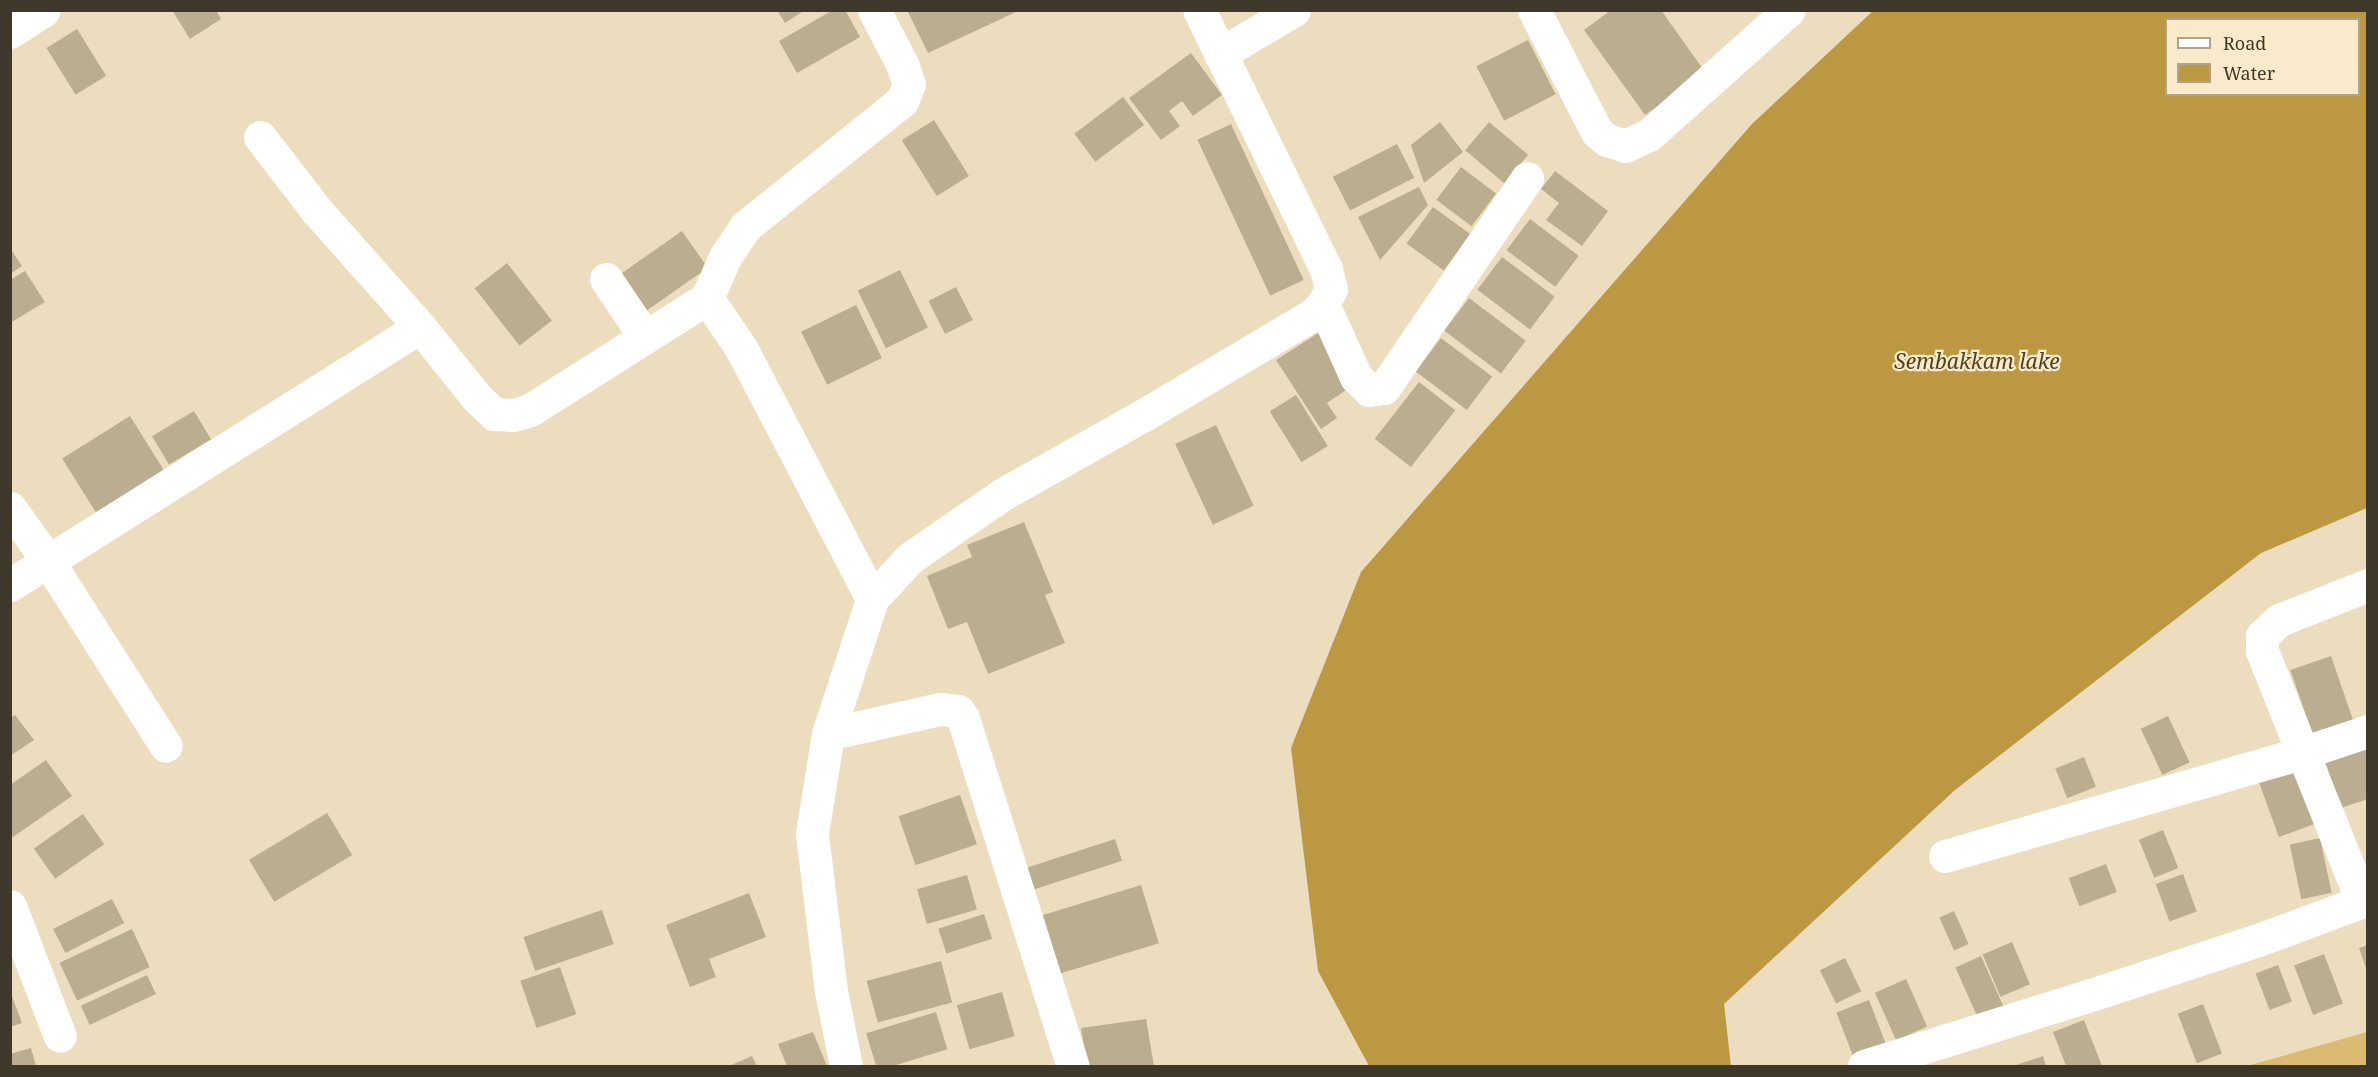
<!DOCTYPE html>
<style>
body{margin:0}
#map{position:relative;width:2378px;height:1077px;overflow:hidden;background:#ecddbe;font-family:"Noto Serif",serif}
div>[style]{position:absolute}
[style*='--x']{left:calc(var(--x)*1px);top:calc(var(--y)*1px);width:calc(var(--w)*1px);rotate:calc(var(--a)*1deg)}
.green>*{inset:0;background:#dbba71}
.water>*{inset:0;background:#bc9842}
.building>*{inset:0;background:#bbad8f;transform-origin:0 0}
.minor>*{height:33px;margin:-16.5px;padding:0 16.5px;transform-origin:16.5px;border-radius:16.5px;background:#fff}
.tertiary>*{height:33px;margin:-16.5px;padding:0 16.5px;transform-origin:16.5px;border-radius:16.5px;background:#fff}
span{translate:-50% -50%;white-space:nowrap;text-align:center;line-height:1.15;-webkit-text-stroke:4.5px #f9eacb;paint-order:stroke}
.water-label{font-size:21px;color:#51411d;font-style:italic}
.frame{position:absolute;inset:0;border:12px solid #3e382b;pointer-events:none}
.legend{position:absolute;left:2165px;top:18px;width:195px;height:78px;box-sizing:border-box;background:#f9eacb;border:2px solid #aea38b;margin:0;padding:8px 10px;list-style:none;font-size:18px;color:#3e382b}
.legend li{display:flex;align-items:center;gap:12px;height:30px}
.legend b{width:30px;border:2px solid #aea38b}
</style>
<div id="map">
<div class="green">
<div style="clip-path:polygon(2367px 1032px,2367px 1066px,2247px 1066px)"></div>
</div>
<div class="water">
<div style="clip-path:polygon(evenodd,1874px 10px,2367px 11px,2367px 508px,2261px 553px,1955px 790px,1724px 1004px,1731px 1066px,1369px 1066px,1318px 971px,1291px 748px,1361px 572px,1752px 124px,1874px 10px,2166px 20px,2358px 20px,2358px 94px,2166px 94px,2166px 20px)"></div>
</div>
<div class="building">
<div style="clip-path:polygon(172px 10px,216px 10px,221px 19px,190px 39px)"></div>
<div style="clip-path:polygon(777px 10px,805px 10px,785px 23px)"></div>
<div style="clip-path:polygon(833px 10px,845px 10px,860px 37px,797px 73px,779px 41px)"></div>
<div style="clip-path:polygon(907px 10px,1020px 10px,928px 53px)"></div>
<div style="clip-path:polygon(1611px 10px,1661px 10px,1705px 72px,1645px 115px,1584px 30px)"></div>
<div style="left:77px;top:29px;width:55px;height:36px;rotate:58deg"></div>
<div style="left:1528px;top:40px;width:61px;height:58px;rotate:63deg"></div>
<div style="clip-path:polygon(1191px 53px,1222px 95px,1193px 116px,1182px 101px,1169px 111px,1180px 126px,1161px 140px,1129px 98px)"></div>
<div style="left:1123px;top:97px;width:35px;height:61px;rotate:53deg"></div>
<div style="left:934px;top:120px;width:66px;height:38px;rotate:58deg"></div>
<div style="clip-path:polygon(1440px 122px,1463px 152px,1424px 183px,1411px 145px)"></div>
<div style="left:1489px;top:122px;width:51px;height:37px;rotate:40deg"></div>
<div style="left:1231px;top:124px;width:172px;height:37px;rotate:65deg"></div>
<div style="left:1397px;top:144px;width:38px;height:72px;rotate:63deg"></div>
<div style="left:1461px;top:167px;width:44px;height:41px;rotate:37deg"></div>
<div style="clip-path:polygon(1555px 171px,1608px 211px,1582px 246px,1546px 220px,1559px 203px,1541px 189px)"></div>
<div style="clip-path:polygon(1419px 187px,1428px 205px,1380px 260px,1358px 217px)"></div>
<div style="left:1433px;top:207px;width:46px;height:45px;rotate:36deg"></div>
<div style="left:1530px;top:219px;width:61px;height:39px;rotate:37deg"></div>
<div style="left:682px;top:231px;width:45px;height:74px;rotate:55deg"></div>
<div style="clip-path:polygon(10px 248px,22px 266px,10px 274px)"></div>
<div style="left:1502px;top:257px;width:66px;height:41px;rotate:37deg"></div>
<div style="left:507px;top:263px;width:73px;height:41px;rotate:52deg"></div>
<div style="left:900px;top:270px;width:64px;height:47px;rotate:64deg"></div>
<div style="clip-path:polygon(25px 271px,45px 302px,10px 323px,10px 280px)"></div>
<div style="left:956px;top:287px;width:37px;height:31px;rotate:63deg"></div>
<div style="left:1469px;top:298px;width:71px;height:41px;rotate:37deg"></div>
<div style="left:856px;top:305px;width:59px;height:61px;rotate:64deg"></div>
<div style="clip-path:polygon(1323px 330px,1346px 390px,1327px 403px,1337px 418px,1321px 429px,1276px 360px)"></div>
<div style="left:1441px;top:338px;width:64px;height:42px;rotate:37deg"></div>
<div style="left:1419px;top:382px;width:46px;height:72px;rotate:38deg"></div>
<div style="left:1296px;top:395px;width:60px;height:31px;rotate:58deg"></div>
<div style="left:194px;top:411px;width:33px;height:49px;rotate:59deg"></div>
<div style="left:130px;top:416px;width:67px;height:80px;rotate:58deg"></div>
<div style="left:1216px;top:425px;width:89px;height:45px;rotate:65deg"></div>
<div style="clip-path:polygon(1024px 522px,1053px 592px,1045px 595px,1065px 643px,988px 674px,967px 622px,948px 629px,927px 576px,972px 557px,967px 545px)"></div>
<div style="left:2331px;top:656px;width:72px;height:43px;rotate:71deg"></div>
<div style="clip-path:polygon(15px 715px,34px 740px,10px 756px,10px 718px)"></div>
<div style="left:2168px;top:716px;width:51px;height:30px;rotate:65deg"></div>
<div style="clip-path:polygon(2368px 747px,2368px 799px,2341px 808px,2325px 762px)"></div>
<div style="left:2084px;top:757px;width:32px;height:31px;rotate:68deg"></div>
<div style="clip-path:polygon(46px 760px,72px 796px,13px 837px,10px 834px,10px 785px)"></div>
<div style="left:2292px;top:762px;width:66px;height:38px;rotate:70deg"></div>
<div style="left:960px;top:795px;width:52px;height:65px;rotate:71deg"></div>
<div style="left:327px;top:813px;width:49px;height:91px;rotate:59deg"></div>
<div style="left:83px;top:814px;width:37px;height:60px;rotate:55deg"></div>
<div style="left:2163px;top:830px;width:41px;height:26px;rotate:68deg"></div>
<div style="left:2320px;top:838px;width:56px;height:31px;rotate:78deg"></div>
<div style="left:1115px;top:839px;width:23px;height:97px;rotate:72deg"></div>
<div style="left:2106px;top:864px;width:30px;height:40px;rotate:69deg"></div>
<div style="left:2183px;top:874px;width:40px;height:29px;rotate:70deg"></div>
<div style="left:967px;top:875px;width:36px;height:52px;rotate:74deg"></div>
<div style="left:1141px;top:885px;width:61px;height:110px;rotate:73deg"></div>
<div style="clip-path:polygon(749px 893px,766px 937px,709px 959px,716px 977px,690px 987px,666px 925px)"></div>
<div style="left:112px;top:899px;width:27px;height:66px;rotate:63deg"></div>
<div style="left:602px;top:910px;width:36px;height:83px;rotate:71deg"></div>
<div style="left:1954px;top:911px;width:36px;height:16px;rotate:66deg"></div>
<div style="left:984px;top:914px;width:26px;height:48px;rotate:72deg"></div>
<div style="left:132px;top:929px;width:42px;height:80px;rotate:65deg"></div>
<div style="left:2012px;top:942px;width:46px;height:32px;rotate:67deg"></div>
<div style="clip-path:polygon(2368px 945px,2368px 971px,2367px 971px,2359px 948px)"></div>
<div style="left:2324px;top:954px;width:53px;height:32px;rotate:69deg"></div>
<div style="left:1981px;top:956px;width:60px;height:28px;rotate:66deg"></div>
<div style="left:1845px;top:958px;width:37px;height:28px;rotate:64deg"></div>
<div style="left:941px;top:961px;width:43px;height:77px;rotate:75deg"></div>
<div style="left:2278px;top:965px;width:39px;height:24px;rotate:69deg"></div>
<div style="left:560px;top:967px;width:50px;height:42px;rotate:71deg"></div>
<div style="left:147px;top:975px;width:21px;height:73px;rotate:65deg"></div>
<div style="left:1906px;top:979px;width:52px;height:34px;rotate:66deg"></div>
<div style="clip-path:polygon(10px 991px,22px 1023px,10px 1027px)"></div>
<div style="left:1002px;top:992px;width:46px;height:47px;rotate:74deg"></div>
<div style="left:1869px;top:1000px;width:53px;height:35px;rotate:69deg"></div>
<div style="left:2203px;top:1004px;width:53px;height:27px;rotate:69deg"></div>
<div style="left:936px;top:1012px;width:39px;height:73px;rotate:73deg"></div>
<div style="clip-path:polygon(1146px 1019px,1154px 1066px,1087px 1066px,1081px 1028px)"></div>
<div style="clip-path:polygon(2084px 1020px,2102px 1066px,2066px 1066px,2053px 1032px)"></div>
<div style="clip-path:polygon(813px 1032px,827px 1066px,787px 1066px,778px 1044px)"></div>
<div style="clip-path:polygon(31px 1048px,36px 1066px,10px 1066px,10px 1054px)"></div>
<div style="clip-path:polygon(752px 1056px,757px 1066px,729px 1066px)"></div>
<div style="clip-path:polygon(2043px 1056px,2046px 1066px,2013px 1066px)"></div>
</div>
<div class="minor">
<div style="--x:1534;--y:10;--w:137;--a:62.7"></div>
<div style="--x:1597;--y:132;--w:13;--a:39"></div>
<div style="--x:1607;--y:140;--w:19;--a:18"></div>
<div style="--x:1625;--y:146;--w:26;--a:-25"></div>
<div style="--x:1649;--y:135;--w:188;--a:-41.8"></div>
<div style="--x:10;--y:32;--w:40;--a:-32.9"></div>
<div style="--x:1220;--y:54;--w:86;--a:-30.7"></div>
<div style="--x:260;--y:137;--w:93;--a:52.4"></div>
<div style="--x:317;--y:211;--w:155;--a:48.4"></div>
<div style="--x:420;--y:327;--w:91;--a:51.2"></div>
<div style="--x:477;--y:398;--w:23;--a:43"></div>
<div style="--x:494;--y:414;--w:19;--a:3"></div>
<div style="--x:513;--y:415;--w:18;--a:-16"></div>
<div style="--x:530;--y:410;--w:209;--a:-32.3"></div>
<div style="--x:707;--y:298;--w:60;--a:55.8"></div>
<div style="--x:741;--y:348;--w:283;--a:62.4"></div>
<div style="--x:606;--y:279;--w:70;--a:56.1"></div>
<div style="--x:707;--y:298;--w:45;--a:-66.3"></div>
<div style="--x:725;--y:257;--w:37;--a:-56"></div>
<div style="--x:746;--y:226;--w:200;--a:-38.7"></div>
<div style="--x:902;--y:101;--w:18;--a:-68"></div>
<div style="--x:909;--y:84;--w:21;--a:-109"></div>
<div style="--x:902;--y:64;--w:61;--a:-117.4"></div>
<div style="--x:1323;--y:304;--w:80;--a:65.7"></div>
<div style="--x:1356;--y:377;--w:18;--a:45"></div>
<div style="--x:1369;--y:390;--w:15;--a:-8"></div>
<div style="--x:1384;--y:388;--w:254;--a:-55.7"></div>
<div style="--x:10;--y:508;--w:65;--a:54.4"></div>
<div style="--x:48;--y:561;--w:219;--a:57.5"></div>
<div style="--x:10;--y:585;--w:484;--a:-32.2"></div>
<div style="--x:828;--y:734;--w:115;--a:-12.6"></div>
<div style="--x:940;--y:709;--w:18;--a:6"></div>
<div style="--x:958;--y:711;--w:9;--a:54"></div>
<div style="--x:963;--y:718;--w:365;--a:72.5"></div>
<div style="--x:1945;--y:856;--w:372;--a:-16.1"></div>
<div style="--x:2302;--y:753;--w:70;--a:-18.4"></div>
<div style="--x:2362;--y:901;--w:269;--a:-111.8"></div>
<div style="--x:2262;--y:651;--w:15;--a:-90"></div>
<div style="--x:2262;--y:636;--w:23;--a:-43"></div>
<div style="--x:2279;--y:620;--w:96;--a:-21.5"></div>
<div style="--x:10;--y:906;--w:139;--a:69"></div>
<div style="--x:1864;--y:1066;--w:254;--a:-17.4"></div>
<div style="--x:2106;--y:990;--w:160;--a:-18.2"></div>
<div style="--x:2258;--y:940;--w:117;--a:-20.4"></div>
</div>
<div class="tertiary">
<div style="--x:846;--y:1066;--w:76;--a:-101.3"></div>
<div style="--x:831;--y:991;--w:159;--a:-96.9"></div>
<div style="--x:812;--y:833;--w:100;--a:-80.8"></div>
<div style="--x:828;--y:734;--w:142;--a:-71.9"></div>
<div style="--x:872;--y:599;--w:56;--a:-47.2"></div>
<div style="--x:910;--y:558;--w:113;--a:-34.5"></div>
<div style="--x:1003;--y:494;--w:159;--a:-29.3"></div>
<div style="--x:1142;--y:416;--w:200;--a:-30.7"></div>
<div style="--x:1314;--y:314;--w:13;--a:-48"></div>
<div style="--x:1323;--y:304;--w:17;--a:-62"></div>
<div style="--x:1331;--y:289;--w:21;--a:-104"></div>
<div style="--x:1326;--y:269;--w:288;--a:-116.1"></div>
</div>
<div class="water-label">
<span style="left:1977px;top:361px">Sembakkam lake</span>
</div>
<div class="frame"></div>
<ul class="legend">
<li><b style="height:8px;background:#fff"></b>Road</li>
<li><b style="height:16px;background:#bc9842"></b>Water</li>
</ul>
</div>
